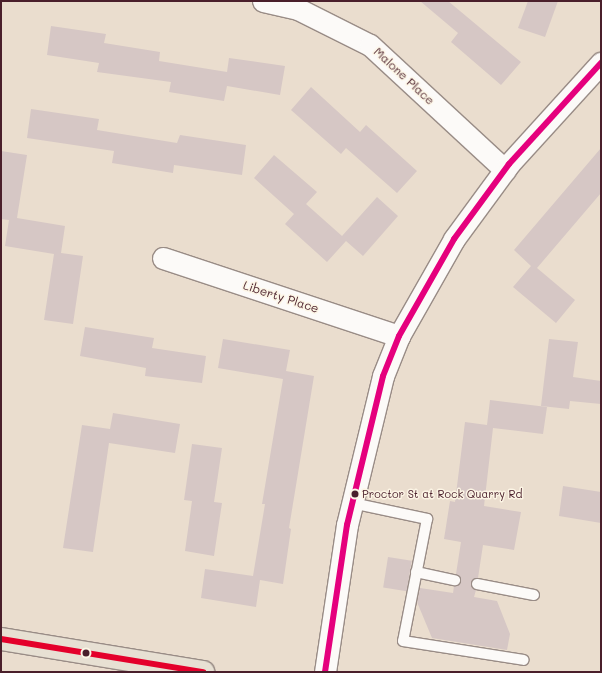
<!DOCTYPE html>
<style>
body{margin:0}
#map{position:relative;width:602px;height:673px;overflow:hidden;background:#eaddce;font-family:Mali,sans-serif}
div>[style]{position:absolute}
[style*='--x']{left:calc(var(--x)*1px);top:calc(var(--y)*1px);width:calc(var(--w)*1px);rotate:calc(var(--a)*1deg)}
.building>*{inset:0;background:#d6c7c5;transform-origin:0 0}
.roads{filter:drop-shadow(1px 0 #998c86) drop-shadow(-1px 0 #998c86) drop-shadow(0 1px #998c86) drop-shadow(0 -1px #998c86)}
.service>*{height:10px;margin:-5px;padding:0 5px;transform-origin:5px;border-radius:5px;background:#fcfaf8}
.minor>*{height:21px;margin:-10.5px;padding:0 10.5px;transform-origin:10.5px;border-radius:10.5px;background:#fcfaf8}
.primary>*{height:22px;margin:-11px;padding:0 11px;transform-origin:11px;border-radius:11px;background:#e7e0d3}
.bus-1>*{height:6px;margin:-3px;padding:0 3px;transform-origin:3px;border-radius:3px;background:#e5007d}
.bus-2>*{height:6px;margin:-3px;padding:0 3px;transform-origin:3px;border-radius:3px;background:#e4002b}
.dots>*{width:11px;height:11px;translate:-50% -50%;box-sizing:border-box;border:2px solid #fcf5e5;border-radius:50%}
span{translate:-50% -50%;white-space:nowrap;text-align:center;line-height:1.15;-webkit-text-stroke:3px #fcf5e5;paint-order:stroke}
.bus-label{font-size:11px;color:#4a1f2b}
.left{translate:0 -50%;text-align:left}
.street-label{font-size:12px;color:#4a1f2b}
.frame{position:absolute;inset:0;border:2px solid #4a1f2b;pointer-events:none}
</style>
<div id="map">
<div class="building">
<div style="clip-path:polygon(420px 1px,448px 1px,521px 62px,501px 85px,451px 42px,458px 33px)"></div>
<div style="clip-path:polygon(528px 1px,558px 1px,545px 37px,518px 28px)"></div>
<div style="clip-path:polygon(51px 26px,106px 34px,104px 43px,160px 52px,159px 61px,227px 72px,229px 58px,285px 66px,280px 95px,227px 86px,224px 101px,169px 92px,171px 82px,97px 72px,99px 63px,47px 55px)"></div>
<div style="clip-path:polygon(311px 87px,360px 132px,366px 125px,417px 171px,397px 193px,346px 148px,341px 154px,291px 110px)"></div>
<div style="clip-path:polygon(31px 109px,99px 119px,97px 130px,177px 143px,180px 135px,246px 145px,242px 175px,174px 165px,173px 173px,112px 163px,114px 151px,27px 138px)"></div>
<div style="clip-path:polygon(601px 148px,601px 193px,537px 268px,575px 300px,556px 323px,513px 287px,531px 266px,514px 250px)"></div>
<div style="clip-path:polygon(1px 151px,27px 155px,17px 218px,65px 226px,61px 253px,83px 256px,73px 324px,44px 320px,54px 254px,5px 246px,9px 220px,1px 219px)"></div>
<div style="clip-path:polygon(274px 155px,317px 192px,306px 204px,342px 236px,377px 197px,398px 216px,363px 256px,346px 241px,327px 262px,285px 224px,294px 214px,254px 178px)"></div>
<div style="clip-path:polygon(85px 327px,154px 338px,152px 348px,206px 356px,202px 383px,145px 376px,146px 368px,80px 356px)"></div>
<div style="clip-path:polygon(223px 339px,290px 350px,286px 371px,314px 376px,289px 528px,291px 529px,283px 584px,260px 580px,256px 607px,201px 598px,205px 569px,253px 576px,265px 504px,262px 504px,283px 379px,218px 368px)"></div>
<div style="clip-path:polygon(549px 339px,578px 342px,573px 377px,601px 381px,601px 404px,570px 401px,569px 409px,541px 406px)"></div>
<div style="clip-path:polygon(490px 400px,547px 407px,543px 434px,493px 428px,484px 506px,521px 512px,514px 550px,483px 545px,478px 578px,471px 583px,476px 590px,474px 597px,497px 601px,510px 634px,507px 650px,432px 638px,417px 602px,420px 588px,453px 593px,454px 586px,461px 582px,456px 574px,461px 542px,444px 539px,450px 501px,455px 502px,465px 422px,487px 425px)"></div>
<div style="clip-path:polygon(113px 413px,180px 424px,175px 453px,109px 443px,93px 552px,63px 548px,82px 425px,110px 429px)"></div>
<div style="clip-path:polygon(192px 444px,222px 448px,214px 502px,222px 503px,214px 556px,185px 551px,192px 501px,184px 500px)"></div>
<div style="clip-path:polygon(563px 486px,601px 492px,601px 523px,559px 516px)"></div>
<div style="left:388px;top:557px;width:24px;height:31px;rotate:9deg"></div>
</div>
<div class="roads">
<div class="service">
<div style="--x:352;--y:503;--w:77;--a:12"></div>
<div style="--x:427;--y:519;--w:124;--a:101.1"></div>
<div style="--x:403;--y:641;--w:122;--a:8.9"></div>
<div style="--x:416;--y:572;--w:40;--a:12"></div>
<div style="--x:477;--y:584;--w:58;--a:10.9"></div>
</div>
<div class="minor">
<div style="--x:263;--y:1;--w:36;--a:13"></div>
<div style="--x:298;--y:9;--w:80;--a:26.6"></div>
<div style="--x:370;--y:45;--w:184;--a:42.8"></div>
<div style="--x:163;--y:258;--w:249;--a:18.3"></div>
<div style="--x:325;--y:672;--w:149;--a:-81.5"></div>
<div style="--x:347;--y:525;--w:153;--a:-76.4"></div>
<div style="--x:383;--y:376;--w:43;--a:-68.2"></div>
<div style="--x:399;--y:336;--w:112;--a:-60.4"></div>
<div style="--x:454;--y:239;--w:93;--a:-53.7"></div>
<div style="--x:509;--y:164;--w:137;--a:-47.7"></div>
</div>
<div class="primary">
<div style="--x:1;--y:639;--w:205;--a:9.3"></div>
</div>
</div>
<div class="bus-1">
<div style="--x:325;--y:672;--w:149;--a:-81.5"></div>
<div style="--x:347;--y:525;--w:153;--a:-76.4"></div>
<div style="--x:383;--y:376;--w:43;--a:-68.2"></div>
<div style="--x:399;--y:336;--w:112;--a:-60.4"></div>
<div style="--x:454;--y:239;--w:93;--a:-53.7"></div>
<div style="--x:509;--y:164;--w:137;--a:-47.7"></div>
</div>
<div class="bus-2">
<div style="--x:1;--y:639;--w:205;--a:9.3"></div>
</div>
<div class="dots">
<div style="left:355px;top:494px;background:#4a1f2b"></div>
<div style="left:86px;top:653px;background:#4a1f2b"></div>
</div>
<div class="bus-label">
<span class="left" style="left:362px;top:494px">Proctor St at Rock Quarry Rd</span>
</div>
<div class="street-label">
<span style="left:404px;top:76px;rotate:43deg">Malone Place</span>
<span style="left:281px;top:297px;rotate:18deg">Liberty Place</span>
</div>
<div class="frame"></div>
</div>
